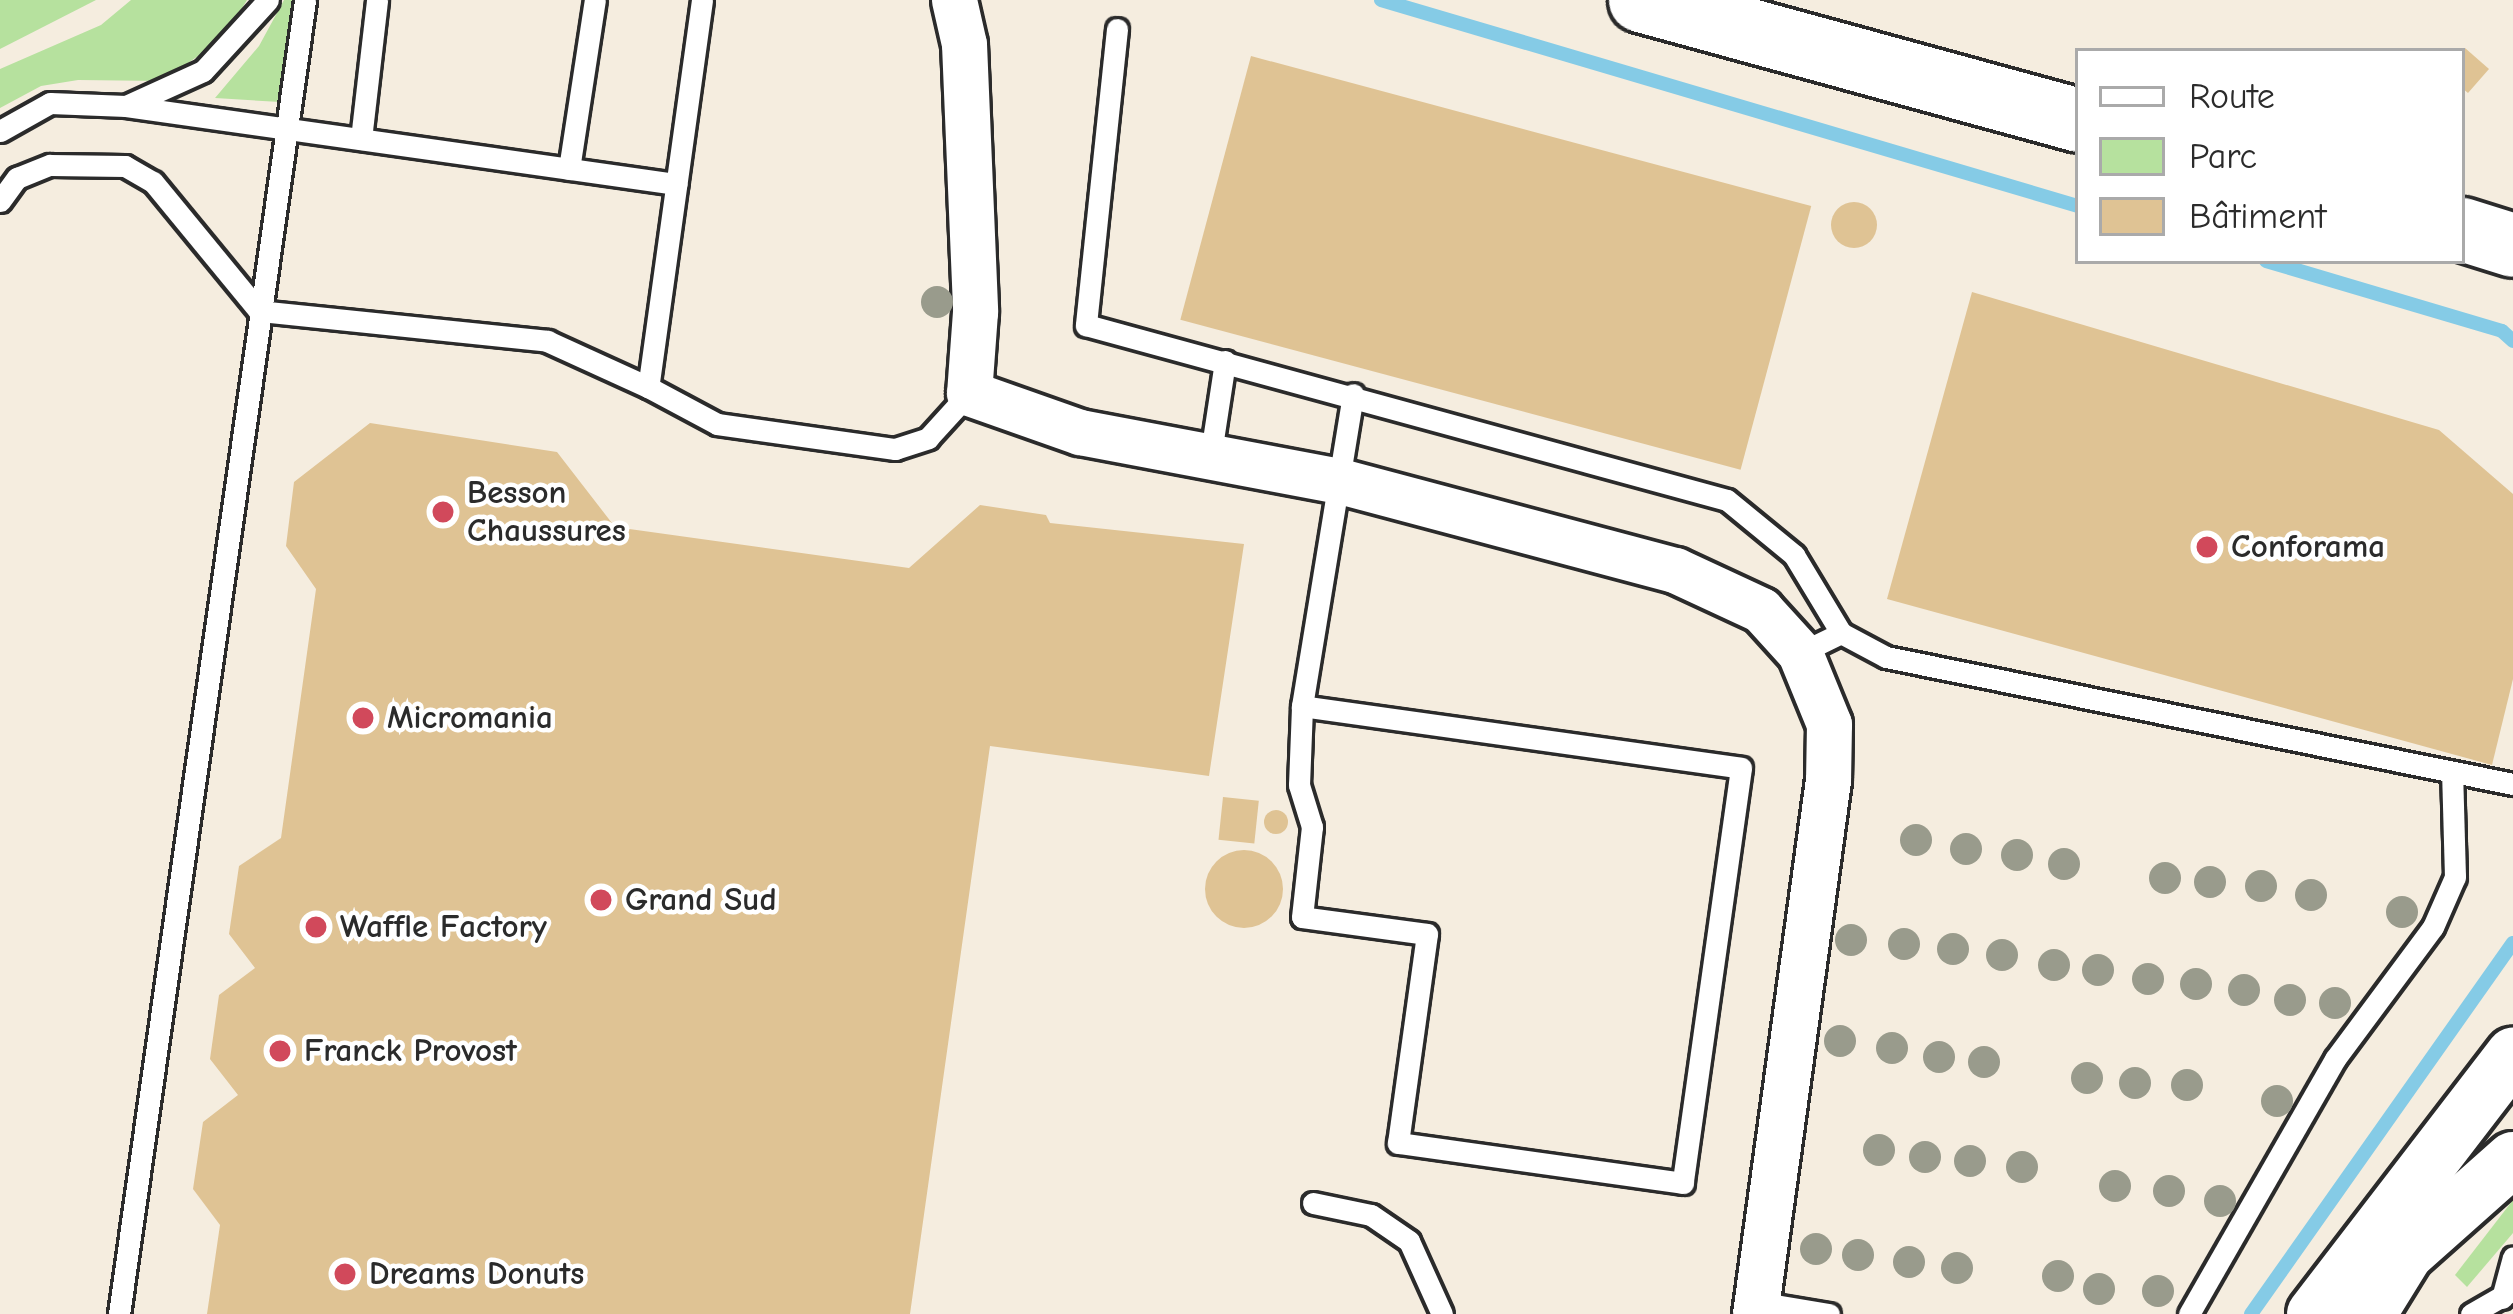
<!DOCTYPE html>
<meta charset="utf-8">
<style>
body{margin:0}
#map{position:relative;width:2513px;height:1314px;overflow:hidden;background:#f5eddf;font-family:"Comic Neue",sans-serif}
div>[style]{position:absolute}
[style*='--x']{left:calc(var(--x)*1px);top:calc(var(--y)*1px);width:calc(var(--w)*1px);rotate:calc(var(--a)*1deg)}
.green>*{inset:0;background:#b6e19e}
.stream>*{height:14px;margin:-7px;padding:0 7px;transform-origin:7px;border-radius:7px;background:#85cbe6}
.building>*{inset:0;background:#dfc394;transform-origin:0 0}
.round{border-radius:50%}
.roads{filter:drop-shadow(3px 0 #2b2b2b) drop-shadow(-3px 0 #2b2b2b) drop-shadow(0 3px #2b2b2b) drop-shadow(0 -3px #2b2b2b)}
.service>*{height:21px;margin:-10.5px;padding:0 10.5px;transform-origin:10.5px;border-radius:10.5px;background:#fff}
.minor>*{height:45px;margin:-22.5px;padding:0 22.5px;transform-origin:22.5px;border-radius:22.5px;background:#fff}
.tertiary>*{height:54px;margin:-27px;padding:0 27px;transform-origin:27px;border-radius:27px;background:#fff}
.secondary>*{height:63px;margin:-31.5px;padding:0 31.5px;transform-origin:31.5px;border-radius:31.5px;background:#fff}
.trees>*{width:32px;height:32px;margin:-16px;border-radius:50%;background:#999b8c}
.dots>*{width:33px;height:33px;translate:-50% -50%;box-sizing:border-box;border:6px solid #fff;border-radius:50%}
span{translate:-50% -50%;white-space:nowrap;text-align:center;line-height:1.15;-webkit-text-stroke:9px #fff;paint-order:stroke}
.poi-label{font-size:33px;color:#2b2b2b;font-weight:700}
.left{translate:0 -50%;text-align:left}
.legend{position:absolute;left:2075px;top:48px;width:390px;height:216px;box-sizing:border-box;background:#fff;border:3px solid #aaa;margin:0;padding:15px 21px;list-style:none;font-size:36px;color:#2b2b2b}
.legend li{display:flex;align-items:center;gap:24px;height:60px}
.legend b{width:60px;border:3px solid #aaa}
</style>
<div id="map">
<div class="green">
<div style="clip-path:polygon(0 0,96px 0,0 49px)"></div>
<div style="clip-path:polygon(131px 0,247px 0,224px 38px,162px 81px,78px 80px,41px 86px,0 108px,0 69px,101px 25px)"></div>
<div style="clip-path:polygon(284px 0,294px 0,280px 102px,215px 98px,259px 46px)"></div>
<div style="clip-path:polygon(2513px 1200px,2513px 1233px,2467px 1287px,2455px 1275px)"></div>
</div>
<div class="stream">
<div style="--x:1381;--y:0;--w:727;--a:16.47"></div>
<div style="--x:2266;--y:261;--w:246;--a:16.5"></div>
<div style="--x:2502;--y:331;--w:15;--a:42"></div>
<div style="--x:2251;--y:1314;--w:454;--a:-54.8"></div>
</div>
<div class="building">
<div style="clip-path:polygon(2465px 48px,2489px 69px,2468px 93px,2462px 88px)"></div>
<div style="left:1251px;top:56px;width:580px;height:273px;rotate:15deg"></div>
<div class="round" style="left:1831px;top:202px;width:46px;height:46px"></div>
<div style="clip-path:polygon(1972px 292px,2439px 430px,2513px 494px,2513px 679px,2492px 765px,1887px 599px)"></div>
<div style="clip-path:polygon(370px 423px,557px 452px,615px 527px,909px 568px,980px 505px,1046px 515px,1050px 523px,1244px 544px,1209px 776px,990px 746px,910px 1314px,207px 1314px,220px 1225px,193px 1189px,203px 1122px,238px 1095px,210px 1059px,219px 995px,255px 968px,229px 934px,239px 866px,281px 838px,316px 589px,286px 546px,294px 482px)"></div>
<div style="left:1223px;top:797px;width:36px;height:43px;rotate:6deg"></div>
<div class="round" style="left:1264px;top:810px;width:24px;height:24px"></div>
<div class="round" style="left:1205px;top:850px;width:78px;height:78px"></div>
</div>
<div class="roads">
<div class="service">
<div style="--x:702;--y:0;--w:391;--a:97.9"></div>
<div style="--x:648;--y:387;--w:78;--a:28.2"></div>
<div style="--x:717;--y:424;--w:180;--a:8"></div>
<div style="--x:895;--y:449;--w:35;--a:-18"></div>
<div style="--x:928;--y:438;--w:61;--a:-47.7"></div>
<div style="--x:1117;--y:29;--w:298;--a:96"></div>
<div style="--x:1086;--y:325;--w:664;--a:15.27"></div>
<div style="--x:1727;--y:500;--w:87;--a:39.4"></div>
<div style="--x:1794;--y:555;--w:91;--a:58.9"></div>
<div style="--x:128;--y:105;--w:82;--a:-24.4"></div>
<div style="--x:203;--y:71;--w:96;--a:-47.5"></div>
<div style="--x:0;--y:131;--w:57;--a:-29.2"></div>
<div style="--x:50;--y:103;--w:76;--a:2.3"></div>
<div style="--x:126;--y:106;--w:556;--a:8.07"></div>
<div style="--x:361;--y:139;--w:140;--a:-83.4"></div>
<div style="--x:569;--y:169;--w:171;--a:-81.3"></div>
<div style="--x:0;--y:201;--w:29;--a:-54"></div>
<div style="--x:17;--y:178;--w:35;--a:-22"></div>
<div style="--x:50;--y:165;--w:75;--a:0.8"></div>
<div style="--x:125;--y:166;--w:32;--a:30"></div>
<div style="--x:153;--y:182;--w:167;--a:50.6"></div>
<div style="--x:259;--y:311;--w:290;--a:5.9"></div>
<div style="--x:547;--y:341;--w:111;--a:24.5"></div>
<div style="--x:1211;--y:453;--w:93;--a:-81.3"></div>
<div style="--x:1800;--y:653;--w:46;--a:-26"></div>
<div style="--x:1841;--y:633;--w:51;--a:28.1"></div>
<div style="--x:1886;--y:657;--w:640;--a:11.45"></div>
<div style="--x:1302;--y:706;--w:443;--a:8"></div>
<div style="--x:1741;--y:768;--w:419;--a:98"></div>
<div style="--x:1683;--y:1183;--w:288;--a:-172"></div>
<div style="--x:1398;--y:1143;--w:211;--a:-82.1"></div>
<div style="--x:1427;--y:934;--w:126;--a:-172.3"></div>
<div style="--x:1302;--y:917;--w:91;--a:-83.7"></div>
<div style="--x:1312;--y:827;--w:44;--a:-107.2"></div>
<div style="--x:1299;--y:785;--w:79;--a:-87.8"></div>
<div style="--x:1302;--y:706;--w:316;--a:-80.7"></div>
<div style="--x:1313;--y:1203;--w:59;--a:11.7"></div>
<div style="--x:1371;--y:1215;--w:46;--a:34.4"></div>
<div style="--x:1409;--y:1241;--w:80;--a:65.7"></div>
<div style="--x:2502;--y:1298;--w:42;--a:-75"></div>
<div style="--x:1757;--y:1302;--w:73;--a:9.5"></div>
<div style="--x:119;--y:1314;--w:1327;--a:-81.94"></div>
<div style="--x:2189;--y:1314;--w:294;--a:-60.2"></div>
<div style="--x:2335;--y:1059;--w:164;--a:-53.4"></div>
<div style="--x:2433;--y:927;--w:55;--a:-66.3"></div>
<div style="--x:2455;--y:877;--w:105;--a:-91.6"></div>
<div style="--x:2471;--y:1314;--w:48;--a:-29.7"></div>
</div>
<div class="minor">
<div style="--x:954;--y:0;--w:45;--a:77.2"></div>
<div style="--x:964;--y:44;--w:268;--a:87.6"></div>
<div style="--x:975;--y:312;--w:81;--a:94.2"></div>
<div style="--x:969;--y:393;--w:118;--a:19.4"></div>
<div style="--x:1080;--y:432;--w:265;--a:10.7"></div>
<div style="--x:1340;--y:481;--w:347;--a:14.9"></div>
<div style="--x:1675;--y:570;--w:95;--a:24.9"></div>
<div style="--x:1761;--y:610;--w:58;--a:47.8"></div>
<div style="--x:1800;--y:653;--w:77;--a:67.8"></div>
<div style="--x:1829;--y:724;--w:56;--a:91"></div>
<div style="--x:1828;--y:780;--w:539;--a:97.78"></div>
</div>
<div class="tertiary">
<div style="--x:2314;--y:1314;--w:327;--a:-52.5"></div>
<div style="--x:2369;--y:1314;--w:70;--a:-58.3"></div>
<div style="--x:2406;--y:1254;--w:143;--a:-41.6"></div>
</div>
<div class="secondary">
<div style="--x:1640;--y:0;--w:454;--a:15.3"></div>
<div style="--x:2462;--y:229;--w:53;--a:17.4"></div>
</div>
</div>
<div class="trees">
<div style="left:937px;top:302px"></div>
<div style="left:1916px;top:840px"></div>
<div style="left:1966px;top:849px"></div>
<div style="left:2017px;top:855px"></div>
<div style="left:2064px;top:864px"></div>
<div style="left:2165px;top:878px"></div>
<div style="left:2210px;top:882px"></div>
<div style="left:2261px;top:886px"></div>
<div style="left:2311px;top:895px"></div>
<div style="left:2402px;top:912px"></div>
<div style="left:1851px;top:940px"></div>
<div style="left:1904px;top:944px"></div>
<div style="left:1953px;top:949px"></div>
<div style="left:2002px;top:955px"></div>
<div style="left:2054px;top:965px"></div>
<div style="left:2098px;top:970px"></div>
<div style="left:2148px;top:979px"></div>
<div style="left:2196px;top:984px"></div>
<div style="left:2244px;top:990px"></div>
<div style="left:2290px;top:1000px"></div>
<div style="left:2335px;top:1003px"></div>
<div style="left:1840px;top:1041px"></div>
<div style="left:1892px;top:1048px"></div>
<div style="left:1939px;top:1057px"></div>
<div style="left:1984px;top:1062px"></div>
<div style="left:2087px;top:1078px"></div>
<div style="left:2135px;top:1083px"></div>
<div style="left:2187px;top:1085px"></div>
<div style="left:2277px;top:1101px"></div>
<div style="left:1879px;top:1150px"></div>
<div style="left:1925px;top:1157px"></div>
<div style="left:1970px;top:1161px"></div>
<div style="left:2022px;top:1167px"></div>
<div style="left:2115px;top:1186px"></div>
<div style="left:2169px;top:1191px"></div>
<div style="left:2220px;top:1201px"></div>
<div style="left:1816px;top:1249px"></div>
<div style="left:1858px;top:1255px"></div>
<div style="left:1909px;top:1262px"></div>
<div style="left:1957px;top:1268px"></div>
<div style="left:2058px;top:1276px"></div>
<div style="left:2099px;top:1289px"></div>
<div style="left:2158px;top:1291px"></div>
</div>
<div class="dots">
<div style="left:443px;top:512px;background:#d1495b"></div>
<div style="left:2207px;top:547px;background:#d1495b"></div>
<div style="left:363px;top:718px;background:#d1495b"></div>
<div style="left:601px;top:900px;background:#d1495b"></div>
<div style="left:316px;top:927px;background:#d1495b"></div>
<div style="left:280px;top:1051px;background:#d1495b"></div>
<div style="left:345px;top:1274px;background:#d1495b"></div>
</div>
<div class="poi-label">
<span class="left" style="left:467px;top:512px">Besson<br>Chaussures</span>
<span class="left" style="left:2231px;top:547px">Conforama</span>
<span class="left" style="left:387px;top:718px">Micromania</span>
<span class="left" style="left:625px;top:900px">Grand Sud</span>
<span class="left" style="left:340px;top:927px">Waffle Factory</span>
<span class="left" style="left:304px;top:1051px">Franck Provost</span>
<span class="left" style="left:369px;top:1274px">Dreams Donuts</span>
</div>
<ul class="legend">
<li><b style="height:15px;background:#fff"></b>Route</li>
<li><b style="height:33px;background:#b6e19e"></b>Parc</li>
<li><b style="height:33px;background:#dfc394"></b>Bâtiment</li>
</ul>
</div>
